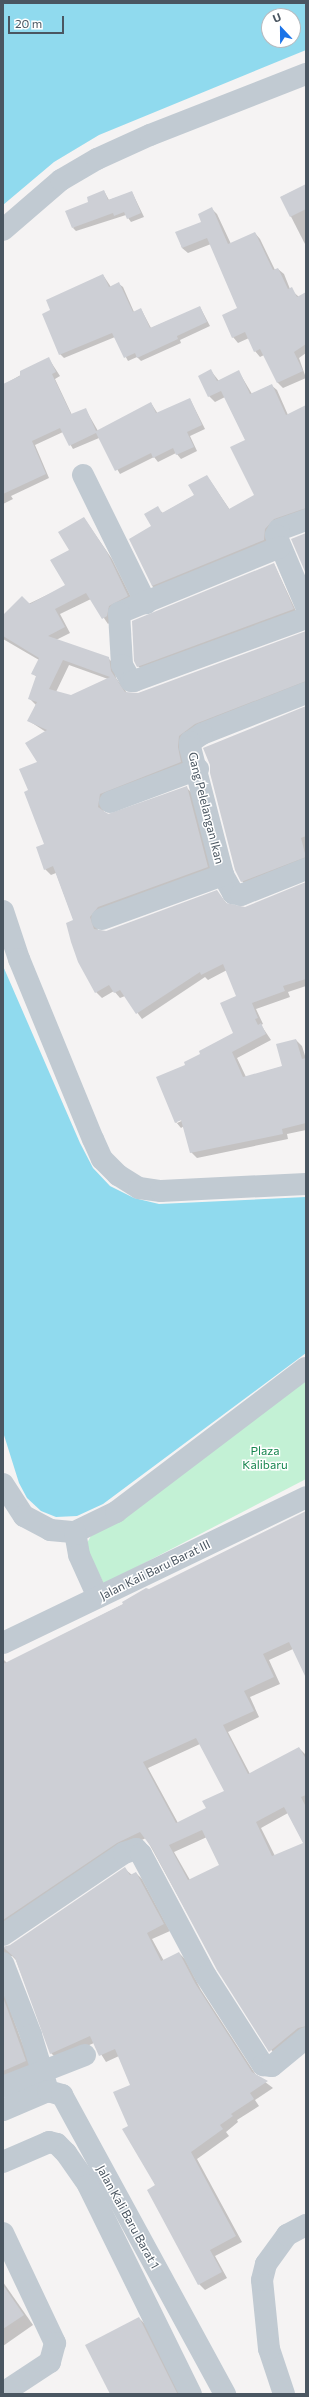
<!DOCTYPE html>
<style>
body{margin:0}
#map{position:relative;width:309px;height:2397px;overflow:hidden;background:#f5f3f3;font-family:Commissioner,sans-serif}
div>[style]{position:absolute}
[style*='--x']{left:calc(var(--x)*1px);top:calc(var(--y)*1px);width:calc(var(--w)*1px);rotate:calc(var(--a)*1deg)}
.green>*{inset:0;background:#c3f1d5}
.water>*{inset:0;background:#90daee}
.shadow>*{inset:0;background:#0003}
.building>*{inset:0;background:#cdcfd5}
.minor>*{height:22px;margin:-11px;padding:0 11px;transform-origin:11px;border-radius:11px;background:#c1cad2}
span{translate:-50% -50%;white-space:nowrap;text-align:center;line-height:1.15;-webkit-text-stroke:3px #fff;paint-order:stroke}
.street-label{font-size:12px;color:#4a5661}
.park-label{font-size:12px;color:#17864f}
.frame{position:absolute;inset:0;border:4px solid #4a5661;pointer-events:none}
.north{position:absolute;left:261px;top:8px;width:40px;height:40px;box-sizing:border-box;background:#fff;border:1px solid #b7bbc0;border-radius:50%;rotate:338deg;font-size:11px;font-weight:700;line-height:16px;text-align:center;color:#4a5661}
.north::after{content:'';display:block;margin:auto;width:14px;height:18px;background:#1a73e8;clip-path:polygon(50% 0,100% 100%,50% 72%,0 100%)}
.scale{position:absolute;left:8px;top:16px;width:56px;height:18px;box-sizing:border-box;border:2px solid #4a5661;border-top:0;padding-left:5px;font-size:12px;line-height:14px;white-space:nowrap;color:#4a5661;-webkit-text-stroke:3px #fff;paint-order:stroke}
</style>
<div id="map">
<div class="green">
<div style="clip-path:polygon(306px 1380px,306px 1479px,104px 1584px,89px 1554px,87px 1543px,92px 1534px)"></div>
</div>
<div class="water">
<div style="clip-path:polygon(evenodd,3px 3px,306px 3px,306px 50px,99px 135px,54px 162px,3px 205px,3px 3px,269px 16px,293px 16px,293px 40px,269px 40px,269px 16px)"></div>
<div style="clip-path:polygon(3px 966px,80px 1143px,93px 1168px,110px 1186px,134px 1198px,159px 1204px,306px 1197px,306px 1353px,103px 1504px,77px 1516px,56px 1517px,41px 1511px,27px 1498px,19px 1483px,3px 1432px)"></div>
</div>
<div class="shadow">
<div style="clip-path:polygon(306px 185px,306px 246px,281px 197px)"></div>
<div style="clip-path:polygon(104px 191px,109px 200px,132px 192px,144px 217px,131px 222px,126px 215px,76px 231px,73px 228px,90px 202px)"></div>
<div style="clip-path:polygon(211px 208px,217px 214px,231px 244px,255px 233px,260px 239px,275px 270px,278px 269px,284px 274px,290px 289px,299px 297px,306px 293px,306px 353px,299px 358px,306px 378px,283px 388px,278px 383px,264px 355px,260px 357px,255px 351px,249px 338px,238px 343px,233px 337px,239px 309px,211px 244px,188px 253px,182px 248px,177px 233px,203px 222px)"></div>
<div style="clip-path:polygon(103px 275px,111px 287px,119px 284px,123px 287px,134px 312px,141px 309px,151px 328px,200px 307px,210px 326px,180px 340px,181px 343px,141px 361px,137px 357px,128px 361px,115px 337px,64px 358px,60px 354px,52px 310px)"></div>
<div style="clip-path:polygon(49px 359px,60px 376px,55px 379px,72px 415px,86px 410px,98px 431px,151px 403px,158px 414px,190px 399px,205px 429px,190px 436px,197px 451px,181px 459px,176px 453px,158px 462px,154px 457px,120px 474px,99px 438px,73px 449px,63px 432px,35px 445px,49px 478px,11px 496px,13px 499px,3px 504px,3px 385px)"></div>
<div style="clip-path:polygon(211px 371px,219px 381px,239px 372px,252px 394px,271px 385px,277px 390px,288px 415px,306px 406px,306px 516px,270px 545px,158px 591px,152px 586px,152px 526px,159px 510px,163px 513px,195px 495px,207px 476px,230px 510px,255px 496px,246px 441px,225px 397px,215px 402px,209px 396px)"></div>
<div style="clip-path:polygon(evenodd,84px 518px,112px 559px,133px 601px,108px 624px,91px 599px,60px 614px,70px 633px,56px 640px,108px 658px,114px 664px,116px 678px,127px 693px,138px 694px,306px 632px,306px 687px,203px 728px,186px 768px,103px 805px,104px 813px,114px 815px,187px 788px,192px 793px,213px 873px,95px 923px,98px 930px,106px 932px,217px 892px,227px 904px,245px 908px,306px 883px,306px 986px,288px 992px,290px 997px,256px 1009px,263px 1024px,261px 1025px,271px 1040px,237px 1058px,246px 1077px,284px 1066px,296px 1040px,302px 1046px,306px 1059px,306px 1130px,287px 1134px,288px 1139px,197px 1158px,191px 1152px,184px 1126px,181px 1128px,176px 1122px,186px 1065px,235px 1034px,237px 996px,227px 970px,208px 980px,205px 977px,142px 1019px,125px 996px,120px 998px,114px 991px,102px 998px,96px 992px,74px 921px,56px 873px,51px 875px,45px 869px,45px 844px,29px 791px,46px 732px,29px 721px,36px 705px,30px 699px,37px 677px,32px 673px,39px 660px,3px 639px,3px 616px,66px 586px,70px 550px,84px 518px,69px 665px,108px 679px,71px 697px,56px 692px,69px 665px,84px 518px,186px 1119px,177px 1123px,177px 1121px,186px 1119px)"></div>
<div style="clip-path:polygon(274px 564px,297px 613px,142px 670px,138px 666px)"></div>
<div style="clip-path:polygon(306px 720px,306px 865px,247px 887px,242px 881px)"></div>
<div style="clip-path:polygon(evenodd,306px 1512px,306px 1676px,293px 1649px,269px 1660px,280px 1684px,250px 1697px,259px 1717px,228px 1732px,250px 1774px,299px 1748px,306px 1755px,306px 2034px,276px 2057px,218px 1969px,146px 1838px,123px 1849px,3px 1927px,3px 1659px,7px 1663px,306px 1512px,200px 1744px,225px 1791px,207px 1809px,178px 1823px,148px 1768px,200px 1744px,306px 1512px,288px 1813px,304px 1844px,275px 1856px,261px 1828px,288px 1813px,306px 1512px,207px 1837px,220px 1866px,190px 1880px,174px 1852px,207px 1837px)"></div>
<div style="clip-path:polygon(125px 1869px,132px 1875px,136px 1873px,142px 1879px,170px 1931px,152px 1939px,164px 1961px,179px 1953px,185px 1959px,201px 1990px,256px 2075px,273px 2088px,255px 2100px,259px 2106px,237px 2120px,238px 2122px,226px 2132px,229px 2136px,197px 2159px,242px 2242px,215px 2256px,227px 2278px,205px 2290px,199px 2284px,129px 2126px,131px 2086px,119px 2056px,106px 2062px,94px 2043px,57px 2059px,51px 2053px,16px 1960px,12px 1956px,3px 1960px,3px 1947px,10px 1946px)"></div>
<div style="clip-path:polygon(3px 1990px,31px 2067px,3px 2081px)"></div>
<div style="clip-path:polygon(3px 2282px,33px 2325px,3px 2346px)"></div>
<div style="clip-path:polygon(139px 2318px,149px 2328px,181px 2394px,112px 2394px)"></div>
</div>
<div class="building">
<div style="clip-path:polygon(306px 184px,306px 209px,290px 217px,280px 197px)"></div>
<div style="clip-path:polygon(104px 190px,108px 200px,132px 191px,141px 213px,127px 219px,124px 212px,114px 216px,113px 213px,72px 228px,65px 211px,88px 202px,87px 197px)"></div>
<div style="clip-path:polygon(212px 207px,228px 244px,255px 232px,273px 270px,278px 268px,288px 289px,292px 287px,297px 297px,306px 292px,306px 344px,294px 352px,303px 371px,277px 383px,260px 349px,254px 352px,245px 332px,232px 338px,222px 315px,237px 308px,207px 238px,182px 248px,175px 232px,201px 222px,198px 214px)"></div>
<div style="clip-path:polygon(103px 274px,109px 287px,119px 282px,133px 312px,141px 308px,150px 328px,200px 306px,207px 322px,177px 336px,178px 339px,137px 358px,135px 353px,124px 358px,112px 333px,59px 355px,42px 314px,50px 310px,46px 300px)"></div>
<div style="clip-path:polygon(49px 357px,56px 372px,52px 374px,71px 414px,86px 408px,96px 431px,151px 402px,156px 413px,190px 398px,202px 425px,187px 432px,194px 447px,176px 455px,173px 448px,153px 458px,151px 453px,115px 471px,96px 433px,69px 446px,60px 428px,32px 441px,46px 474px,3px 494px,3px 384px,20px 376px,20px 371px)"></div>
<div style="clip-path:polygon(211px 369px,217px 381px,239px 370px,250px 394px,272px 384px,286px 415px,306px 405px,306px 508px,274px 519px,265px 529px,264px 540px,152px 586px,129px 539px,151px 526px,144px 514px,158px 506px,162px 513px,194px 495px,188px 485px,207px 475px,229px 509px,254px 495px,230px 447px,245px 440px,221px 391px,208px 397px,198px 376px)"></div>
<div style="clip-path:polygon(evenodd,84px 517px,107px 552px,128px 596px,109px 606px,107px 616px,102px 619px,86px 593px,55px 609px,65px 627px,48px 636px,109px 657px,111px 671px,125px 692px,138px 693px,306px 631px,306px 681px,195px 724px,179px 736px,178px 747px,181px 762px,100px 794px,98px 807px,108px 814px,187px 786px,208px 867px,98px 907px,90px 917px,94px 929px,106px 931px,217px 890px,226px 903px,245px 907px,306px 882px,306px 979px,283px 986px,285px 991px,252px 1003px,258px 1018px,255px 1019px,258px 1025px,261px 1023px,266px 1034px,232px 1052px,243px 1077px,282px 1066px,276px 1044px,296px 1039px,302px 1059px,306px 1058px,306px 1123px,282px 1129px,283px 1134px,190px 1153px,181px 1120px,175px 1123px,156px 1077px,185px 1065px,184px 1062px,200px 1054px,199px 1051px,233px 1033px,220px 1003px,236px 996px,223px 964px,201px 975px,200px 972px,136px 1014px,120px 990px,114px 993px,109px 985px,95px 993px,78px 962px,71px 942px,66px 923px,73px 920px,53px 866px,44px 870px,36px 847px,44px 844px,24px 792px,28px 790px,19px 769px,37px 762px,25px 743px,47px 730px,27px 721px,37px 702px,28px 699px,36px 676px,31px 674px,39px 658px,3px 636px,3px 615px,22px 596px,30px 604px,65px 585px,50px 560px,69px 550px,58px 532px,84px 517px,63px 660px,110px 677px,71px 695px,49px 689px,63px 660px)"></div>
<div style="clip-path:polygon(306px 533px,306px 574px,291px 539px)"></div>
<div style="clip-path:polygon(274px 563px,294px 609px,137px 667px,134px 661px,132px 621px)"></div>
<div style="clip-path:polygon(306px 706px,306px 836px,301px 838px,306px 857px,241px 882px,235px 870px,210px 773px,210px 765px,203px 748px)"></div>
<div style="clip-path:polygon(evenodd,306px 1511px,306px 1678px,289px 1642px,263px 1654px,274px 1677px,244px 1691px,254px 1711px,223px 1725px,248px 1774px,299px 1747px,306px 1759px,306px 1795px,301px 1797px,306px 1807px,306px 2026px,298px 2028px,269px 2052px,217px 1970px,152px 1848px,140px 1832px,117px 1843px,3px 1920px,3px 1664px,123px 1604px,122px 1602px,146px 1588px,149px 1589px,306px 1511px,196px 1738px,224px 1791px,202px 1801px,206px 1808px,176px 1823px,143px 1762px,196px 1738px,306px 1511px,284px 1807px,303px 1843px,272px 1856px,256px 1822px,284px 1807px,306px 1511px,202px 1830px,219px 1865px,188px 1880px,169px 1845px,202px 1830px)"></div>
<div style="clip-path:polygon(125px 1867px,130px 1875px,136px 1872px,164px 1924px,147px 1933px,161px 1961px,179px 1952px,195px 1983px,252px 2072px,268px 2081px,250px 2093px,254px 2099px,231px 2114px,233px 2116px,220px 2125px,223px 2129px,191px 2152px,236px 2236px,210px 2250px,222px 2272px,198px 2285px,147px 2190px,155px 2185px,122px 2129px,128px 2126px,113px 2092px,130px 2085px,115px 2049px,99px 2056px,90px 2036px,50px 2054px,15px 1958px,3px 1947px,10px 1945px)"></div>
<div style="clip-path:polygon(3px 1997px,26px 2061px,3px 2071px)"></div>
<div style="clip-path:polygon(3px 2285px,24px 2315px,3px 2329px)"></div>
<div style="clip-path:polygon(139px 2317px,177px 2393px,176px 2394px,110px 2394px,85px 2345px)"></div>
</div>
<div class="minor">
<div style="--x:3;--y:230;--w:77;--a:-40.8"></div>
<div style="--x:61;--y:180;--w:42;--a:-30.3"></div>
<div style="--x:97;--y:159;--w:58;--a:-24.4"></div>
<div style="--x:150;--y:135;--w:168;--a:-21.4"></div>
<div style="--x:83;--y:475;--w:143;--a:63.8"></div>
<div style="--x:306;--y:520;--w:29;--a:160"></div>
<div style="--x:279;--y:530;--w:6;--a:121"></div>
<div style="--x:276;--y:535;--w:77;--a:67.1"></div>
<div style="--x:280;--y:547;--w:174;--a:157.7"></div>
<div style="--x:119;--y:613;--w:52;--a:86.7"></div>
<div style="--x:122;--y:665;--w:18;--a:61"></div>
<div style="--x:131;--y:681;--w:3;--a:0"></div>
<div style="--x:134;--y:681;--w:183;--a:-20.1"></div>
<div style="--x:306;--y:693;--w:112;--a:158.5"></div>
<div style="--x:202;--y:734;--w:14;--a:146"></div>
<div style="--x:190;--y:742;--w:5;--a:90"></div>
<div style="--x:190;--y:747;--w:132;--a:75.5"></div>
<div style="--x:223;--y:875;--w:21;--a:61"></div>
<div style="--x:233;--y:893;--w:8;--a:14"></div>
<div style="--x:241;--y:895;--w:70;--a:-21.8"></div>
<div style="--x:110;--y:802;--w:94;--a:-20.6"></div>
<div style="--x:3;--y:911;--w:51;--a:71.6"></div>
<div style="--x:19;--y:959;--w:195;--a:67.7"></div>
<div style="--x:93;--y:1139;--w:22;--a:66"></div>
<div style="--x:102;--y:1159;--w:23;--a:45"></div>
<div style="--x:118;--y:1175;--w:25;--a:32"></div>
<div style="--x:139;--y:1188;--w:22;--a:8"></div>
<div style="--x:161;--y:1191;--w:145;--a:-2.8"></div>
<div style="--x:102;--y:919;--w:129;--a:-20"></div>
<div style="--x:3;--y:1484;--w:38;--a:57"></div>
<div style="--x:24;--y:1516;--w:30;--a:28"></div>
<div style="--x:50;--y:1530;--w:25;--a:5"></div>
<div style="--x:75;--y:1532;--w:46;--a:-26"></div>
<div style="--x:116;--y:1512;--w:238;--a:-37.2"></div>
<div style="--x:75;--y:1532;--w:23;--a:80"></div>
<div style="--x:79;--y:1555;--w:46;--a:65.7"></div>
<div style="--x:3;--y:1643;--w:336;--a:-25.7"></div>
<div style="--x:3;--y:1935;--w:146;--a:-34.1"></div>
<div style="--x:124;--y:1853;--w:13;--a:-18"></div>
<div style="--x:136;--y:1849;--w:7;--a:45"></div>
<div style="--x:141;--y:1854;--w:138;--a:62"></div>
<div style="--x:206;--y:1976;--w:106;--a:57.4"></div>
<div style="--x:263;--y:2065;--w:9;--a:6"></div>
<div style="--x:272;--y:2066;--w:44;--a:-39.5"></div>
<div style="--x:3;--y:1963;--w:77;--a:68.7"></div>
<div style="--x:31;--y:2035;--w:59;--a:73.1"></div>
<div style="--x:3;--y:2087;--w:88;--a:-21.3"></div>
<div style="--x:3;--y:2110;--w:49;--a:-22.9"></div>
<div style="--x:48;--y:2091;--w:15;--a:16"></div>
<div style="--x:62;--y:2095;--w:341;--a:61.4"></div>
<div style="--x:3;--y:2162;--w:50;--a:-23.5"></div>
<div style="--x:49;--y:2142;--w:8;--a:14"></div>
<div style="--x:57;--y:2144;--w:13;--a:45"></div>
<div style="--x:66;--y:2153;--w:39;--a:55"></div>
<div style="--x:88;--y:2185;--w:233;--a:63.8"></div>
<div style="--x:3;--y:2233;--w:122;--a:64.7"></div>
<div style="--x:55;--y:2343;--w:20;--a:105"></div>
<div style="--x:50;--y:2362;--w:56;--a:146.6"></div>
<div style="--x:284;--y:2394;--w:47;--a:-108.4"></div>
<div style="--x:269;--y:2349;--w:69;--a:-95.8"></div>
<div style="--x:262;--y:2280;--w:16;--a:-76"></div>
<div style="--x:266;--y:2264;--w:36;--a:-54"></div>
<div style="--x:287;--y:2235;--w:21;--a:-28"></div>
</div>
<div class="street-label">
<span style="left:206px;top:808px;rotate:76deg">Gang Pelelangan Ikan</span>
<span style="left:155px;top:1570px;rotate:-26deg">Jalan Kali Baru Barat III</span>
<span style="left:128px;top:2217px;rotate:61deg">Jalan Kali Baru Barat 1</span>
</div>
<div class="park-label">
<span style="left:265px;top:1458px">Plaza<br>Kalibaru</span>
</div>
<div class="frame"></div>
<div class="north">U</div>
<div class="scale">20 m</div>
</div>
